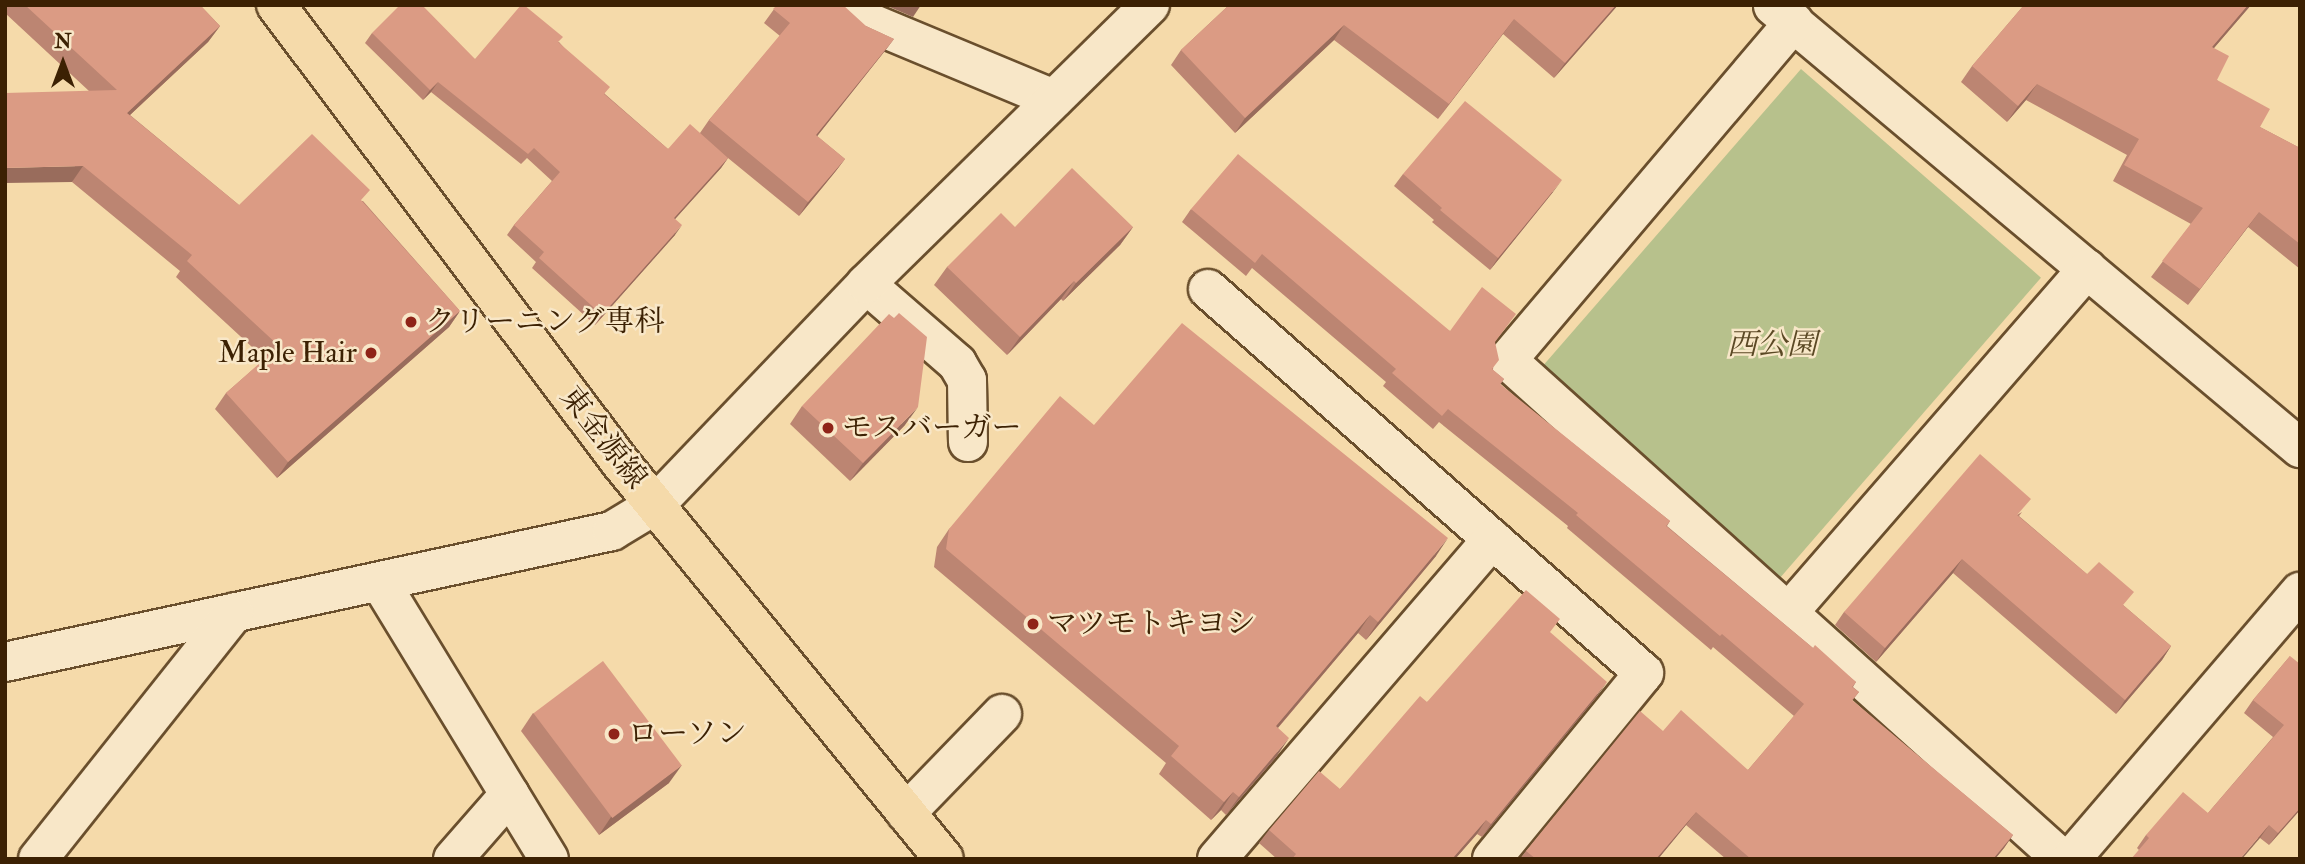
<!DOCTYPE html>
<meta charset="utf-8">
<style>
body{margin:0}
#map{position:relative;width:2305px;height:864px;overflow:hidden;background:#f5daaa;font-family:"IM FELL Double Pica","Noto Serif JP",serif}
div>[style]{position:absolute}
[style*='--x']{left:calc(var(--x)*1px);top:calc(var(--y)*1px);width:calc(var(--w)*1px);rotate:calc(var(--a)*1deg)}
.green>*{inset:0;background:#b7c18c;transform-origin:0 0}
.roads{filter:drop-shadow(2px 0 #6a4f2d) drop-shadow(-2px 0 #6a4f2d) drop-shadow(0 2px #6a4f2d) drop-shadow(0 -2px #6a4f2d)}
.minor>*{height:38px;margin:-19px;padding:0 19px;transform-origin:19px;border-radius:19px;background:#f8e7c8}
.major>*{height:38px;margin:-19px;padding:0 19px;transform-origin:19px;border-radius:19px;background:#f5daaa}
.wall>*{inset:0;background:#bc8572}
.shaded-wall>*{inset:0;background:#996c5c}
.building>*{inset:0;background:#db9b84;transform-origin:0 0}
.dots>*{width:19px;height:19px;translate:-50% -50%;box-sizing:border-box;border:4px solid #f8e7c8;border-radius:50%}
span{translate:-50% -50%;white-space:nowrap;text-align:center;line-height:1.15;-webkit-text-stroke:5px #f8e7c8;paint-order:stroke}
.poi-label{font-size:30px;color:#3c2103}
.left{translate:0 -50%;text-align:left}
.right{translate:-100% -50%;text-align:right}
.park-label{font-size:30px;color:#5b4925;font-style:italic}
.street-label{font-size:30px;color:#3c2103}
.frame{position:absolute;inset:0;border:7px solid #3c2103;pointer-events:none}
.north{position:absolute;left:28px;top:28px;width:70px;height:70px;-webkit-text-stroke:5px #f8e7c8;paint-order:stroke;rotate:0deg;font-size:19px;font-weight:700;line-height:28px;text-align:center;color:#3c2103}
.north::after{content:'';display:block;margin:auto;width:24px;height:32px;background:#3c2103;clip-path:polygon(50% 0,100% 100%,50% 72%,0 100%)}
</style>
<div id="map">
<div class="green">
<div style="left:1801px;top:69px;width:318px;height:397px;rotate:41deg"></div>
</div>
<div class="roads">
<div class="minor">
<div style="--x:851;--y:5;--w:27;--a:42"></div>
<div style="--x:871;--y:23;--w:198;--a:22.6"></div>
<div style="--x:1773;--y:6;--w:688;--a:39.99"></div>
<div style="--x:1794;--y:22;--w:443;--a:130.3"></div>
<div style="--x:1507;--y:360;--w:746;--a:41.96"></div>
<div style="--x:866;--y:284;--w:121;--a:41"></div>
<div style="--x:957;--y:363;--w:20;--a:60"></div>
<div style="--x:967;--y:380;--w:62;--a:89.1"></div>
<div style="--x:1208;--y:289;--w:581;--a:41.37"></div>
<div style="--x:1644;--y:673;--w:240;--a:129.3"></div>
<div style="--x:380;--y:582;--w:324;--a:58.6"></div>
<div style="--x:1788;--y:613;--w:456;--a:-49"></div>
<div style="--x:5;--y:662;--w:621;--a:-12.18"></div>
<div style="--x:612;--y:531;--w:50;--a:-31.2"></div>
<div style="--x:655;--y:505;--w:306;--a:-46.3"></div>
<div style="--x:866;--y:284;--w:398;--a:-44.5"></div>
<div style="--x:906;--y:813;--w:138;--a:-45.9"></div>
<div style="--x:38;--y:859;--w:315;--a:-51.5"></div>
<div style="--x:453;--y:859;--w:86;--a:-48.8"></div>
<div style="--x:1217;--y:859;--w:422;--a:-49.3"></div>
<div style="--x:2071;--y:859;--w:352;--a:-49.4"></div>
</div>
<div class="major">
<div style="--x:276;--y:5;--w:572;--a:53.03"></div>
<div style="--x:620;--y:462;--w:512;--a:50.78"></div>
</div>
</div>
<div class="wall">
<div style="clip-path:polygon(5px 5px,200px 5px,220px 26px,208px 42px,130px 115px,239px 205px,363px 201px,460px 311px,449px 327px,277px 478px,215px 409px,226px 393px,265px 359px,176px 277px,180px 271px,72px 182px,89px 91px,5px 13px)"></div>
<div style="clip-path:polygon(777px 5px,866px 26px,894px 39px,884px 52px,817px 136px,845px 159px,835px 172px,799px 216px,728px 158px,721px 168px,675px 219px,675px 235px,595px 325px,532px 268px,536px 262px,507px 235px,514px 225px,552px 181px,527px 158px,521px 164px,431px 92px,423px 100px,365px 43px,372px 33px,475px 59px,559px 42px,605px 94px,668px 149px,700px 133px,709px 120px,780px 36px,764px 23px)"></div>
<div style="clip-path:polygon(1229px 5px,1618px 5px,1554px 78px,1503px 34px,1438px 119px,1334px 40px,1235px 133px,1171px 65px,1181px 50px)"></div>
<div style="clip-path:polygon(2024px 5px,2251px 5px,2214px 48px,2217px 80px,2260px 127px,2300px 148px,2300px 269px,2248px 227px,2188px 305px,2151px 277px,2191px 224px,2113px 181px,2127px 155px,2026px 100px,2007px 122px,1961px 82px,1972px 66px)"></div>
<div style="clip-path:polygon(1403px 174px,1553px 192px,1490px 270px,1432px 222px,1434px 220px,1394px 186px)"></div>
<div style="clip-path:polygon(1191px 209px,1450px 331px,1495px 342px,1493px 370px,1504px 379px,1500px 385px,1670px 521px,1667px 526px,1813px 648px,1856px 682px,1853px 687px,1859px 692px,1852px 701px,2013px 835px,2004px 848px,1995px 859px,1726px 859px,1686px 825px,1658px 859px,1520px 859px,1526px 851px,1663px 731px,1748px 770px,1794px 716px,1713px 647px,1711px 650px,1567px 528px,1568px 526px,1439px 422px,1433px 429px,1383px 386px,1386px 382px,1252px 268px,1246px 276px,1182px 222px)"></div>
<div style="clip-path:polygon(1015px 227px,1133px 227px,1120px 245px,1063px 301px,1061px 299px,1007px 355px,934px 285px,947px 267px)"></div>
<div style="clip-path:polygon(802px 406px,905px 425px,850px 481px,790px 424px)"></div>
<div style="clip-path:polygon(1094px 425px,1436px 556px,1366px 640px,1358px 633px,1278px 728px,1277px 756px,1226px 815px,1221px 810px,1211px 820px,1159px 774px,1166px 763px,934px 567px,937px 547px,949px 529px)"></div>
<div style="clip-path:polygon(2022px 512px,2019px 516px,2171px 646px,2162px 660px,2116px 714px,1953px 573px,1876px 662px,1835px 625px,1844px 612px)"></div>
<div style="clip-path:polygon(1550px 633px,1598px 695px,1482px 837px,1477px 834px,1455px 859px,1277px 859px,1259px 843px,1269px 830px,1340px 789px,1427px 702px)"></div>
<div style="clip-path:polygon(2290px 656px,2300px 810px,2269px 845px,2260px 838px,2139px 850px,2137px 848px,2146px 835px,2208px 813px,2273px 737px,2244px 713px,2253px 700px)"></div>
<div style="clip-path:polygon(533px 713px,669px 783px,599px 835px,521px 731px)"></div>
</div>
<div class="shaded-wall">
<div style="clip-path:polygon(885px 5px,921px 5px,913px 17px)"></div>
<div style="clip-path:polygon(1616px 5px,1618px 5px,1554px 78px,1565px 63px)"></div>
<div style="clip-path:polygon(2248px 5px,2251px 5px,2201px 63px,2212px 47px)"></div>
<div style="clip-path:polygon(1514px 19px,1503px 34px,1438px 119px,1449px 104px)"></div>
<div style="clip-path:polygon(1344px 25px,1334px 40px,1235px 133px,1245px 118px)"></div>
<div style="clip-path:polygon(220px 26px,208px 42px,116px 128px,127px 113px)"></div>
<div style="clip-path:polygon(894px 39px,884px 52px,807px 149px,816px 135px)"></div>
<div style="clip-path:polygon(438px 82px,431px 92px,423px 100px,430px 90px)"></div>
<div style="clip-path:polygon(2037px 84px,2026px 100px,2007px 122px,2018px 106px)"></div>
<div style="clip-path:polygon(728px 158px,721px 168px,667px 228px,674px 218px)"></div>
<div style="clip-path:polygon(845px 159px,835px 172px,799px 216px,808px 202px)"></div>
<div style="clip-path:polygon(83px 166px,72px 182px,5px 183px,5px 168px)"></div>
<div style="clip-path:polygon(1562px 180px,1553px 192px,1490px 270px,1498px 258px)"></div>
<div style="clip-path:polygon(2259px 212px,2248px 227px,2188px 305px,2200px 289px)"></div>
<div style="clip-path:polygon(682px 225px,675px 235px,595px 325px,602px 315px)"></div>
<div style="clip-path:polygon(1133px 227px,1120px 245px,1063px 301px,1076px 283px)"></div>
<div style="clip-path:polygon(1074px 281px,1061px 299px,1007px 355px,1020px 337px)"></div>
<div style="clip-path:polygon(460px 311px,449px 327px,277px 478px,288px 462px)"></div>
<div style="clip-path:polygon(918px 407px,905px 425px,850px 481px,863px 463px)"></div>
<div style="clip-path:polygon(1448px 538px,1436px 556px,1366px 640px,1378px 622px)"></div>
<div style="clip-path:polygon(1962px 559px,1953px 573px,1876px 662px,1885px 648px)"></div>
<div style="clip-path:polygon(1370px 615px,1358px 633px,1264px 744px,1276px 726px)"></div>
<div style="clip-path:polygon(2171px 646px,2162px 660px,2116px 714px,2125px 700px)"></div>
<div style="clip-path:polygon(1607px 682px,1598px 695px,1482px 837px,1491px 824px)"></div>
<div style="clip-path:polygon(1289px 738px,1277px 756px,1226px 815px,1239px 797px)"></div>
<div style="clip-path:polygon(682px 765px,669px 783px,599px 835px,611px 817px)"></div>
<div style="clip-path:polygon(1233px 792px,1221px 810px,1211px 820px,1224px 802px)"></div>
<div style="clip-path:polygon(2300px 808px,2300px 810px,2269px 845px,2278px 833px)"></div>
<div style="clip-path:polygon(1696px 812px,1686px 825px,1658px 859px,1656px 859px)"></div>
<div style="clip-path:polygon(1486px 820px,1477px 834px,1455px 859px,1452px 859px)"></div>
<div style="clip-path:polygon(2269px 825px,2260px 838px,2242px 859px,2240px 859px)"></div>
<div style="clip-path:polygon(2013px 835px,2004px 848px,1995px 859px,1993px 859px)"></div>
</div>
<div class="building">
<div style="clip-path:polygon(25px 5px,200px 5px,220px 26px,127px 113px,239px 205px,312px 134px,370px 190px,361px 200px,460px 311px,288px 462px,226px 393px,279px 346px,187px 261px,192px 255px,83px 166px,5px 168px,5px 93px,117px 90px)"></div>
<div style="clip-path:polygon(400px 5px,422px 5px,475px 59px,521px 5px,524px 5px,563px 37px,558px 42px,610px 87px,604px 94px,668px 149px,690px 124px,728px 158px,674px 218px,682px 225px,602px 315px,539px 258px,544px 252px,514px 225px,560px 172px,534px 148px,528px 154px,438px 82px,430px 90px,372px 33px)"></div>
<div style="clip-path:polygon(777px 5px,843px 5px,866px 26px,894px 39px,816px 135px,845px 159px,808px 202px,709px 120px,790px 23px,773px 9px)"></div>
<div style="clip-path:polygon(1229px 5px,1616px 5px,1565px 63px,1514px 19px,1449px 104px,1344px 25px,1245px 118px,1181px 50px)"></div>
<div style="clip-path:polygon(2024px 5px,2248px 5px,2212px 47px,2229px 56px,2217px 80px,2270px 109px,2260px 127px,2300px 148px,2300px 244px,2259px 212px,2200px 289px,2162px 261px,2203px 208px,2124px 165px,2139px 139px,2037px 84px,2018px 106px,1972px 66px)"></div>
<div style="clip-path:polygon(1465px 101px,1562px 180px,1498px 258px,1440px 210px,1442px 208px,1403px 174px)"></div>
<div style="clip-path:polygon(1238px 154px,1450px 331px,1482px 287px,1516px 314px,1495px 342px,1499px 360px,1492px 369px,1504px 379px,1500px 384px,1670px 521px,1666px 526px,1813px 648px,1815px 645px,1856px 682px,1852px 687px,1859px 692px,1852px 700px,2013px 835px,1993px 859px,1751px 859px,1696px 812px,1656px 859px,1536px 859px,1526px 851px,1640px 711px,1663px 731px,1681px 710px,1748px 770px,1804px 704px,1722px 634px,1720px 636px,1576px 515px,1578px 513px,1448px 409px,1442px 416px,1392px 373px,1396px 369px,1262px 254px,1255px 263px,1191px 209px)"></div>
<div style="clip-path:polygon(1072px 168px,1133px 227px,1076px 283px,1074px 281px,1020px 337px,947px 267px,1001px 213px,1015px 227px)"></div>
<div style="clip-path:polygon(899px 313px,927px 337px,918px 407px,863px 463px,802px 406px,889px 314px,894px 318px)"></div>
<div style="clip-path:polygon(1182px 323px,1448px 538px,1378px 622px,1370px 615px,1276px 726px,1289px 738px,1239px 797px,1233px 792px,1224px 802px,1171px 756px,1179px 746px,946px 549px,949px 529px,1060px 396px,1094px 425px)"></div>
<div style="clip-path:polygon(1980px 454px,2031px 499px,2017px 515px,2087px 574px,2099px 562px,2134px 592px,2123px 605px,2171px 646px,2125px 700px,1962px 559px,1885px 648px,1844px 612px)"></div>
<div style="clip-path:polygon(1526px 590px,1560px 619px,1550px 632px,1607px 682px,1491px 824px,1486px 820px,1452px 859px,1292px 859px,1296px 854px,1269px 830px,1319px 771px,1340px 789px,1420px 696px,1427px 702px)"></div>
<div style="clip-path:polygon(2290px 656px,2300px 664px,2300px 808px,2278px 833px,2269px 825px,2240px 859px,2131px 859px,2149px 838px,2146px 835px,2183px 792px,2208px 813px,2284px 725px,2253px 700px)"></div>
<div style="left:603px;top:661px;width:131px;height:87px;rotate:53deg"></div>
</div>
<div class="dots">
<div style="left:411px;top:322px;background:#8f2418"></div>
<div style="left:371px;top:353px;background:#8f2418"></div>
<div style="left:828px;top:428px;background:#8f2418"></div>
<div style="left:1033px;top:624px;background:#8f2418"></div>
<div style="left:614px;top:734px;background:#8f2418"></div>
</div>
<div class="poi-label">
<span class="left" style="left:425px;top:322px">クリーニング専科</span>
<span class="right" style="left:357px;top:353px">Maple Hair</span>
<span class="left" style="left:842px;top:428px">モスバーガー</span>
<span class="left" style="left:1047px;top:624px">マツモトキヨシ</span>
<span class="left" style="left:628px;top:734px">ローソン</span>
</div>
<div class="park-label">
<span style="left:1772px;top:345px">西公園</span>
</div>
<div class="street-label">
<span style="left:603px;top:438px;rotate:52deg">東金源線</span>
</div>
<div class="frame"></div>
<div class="north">N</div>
</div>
